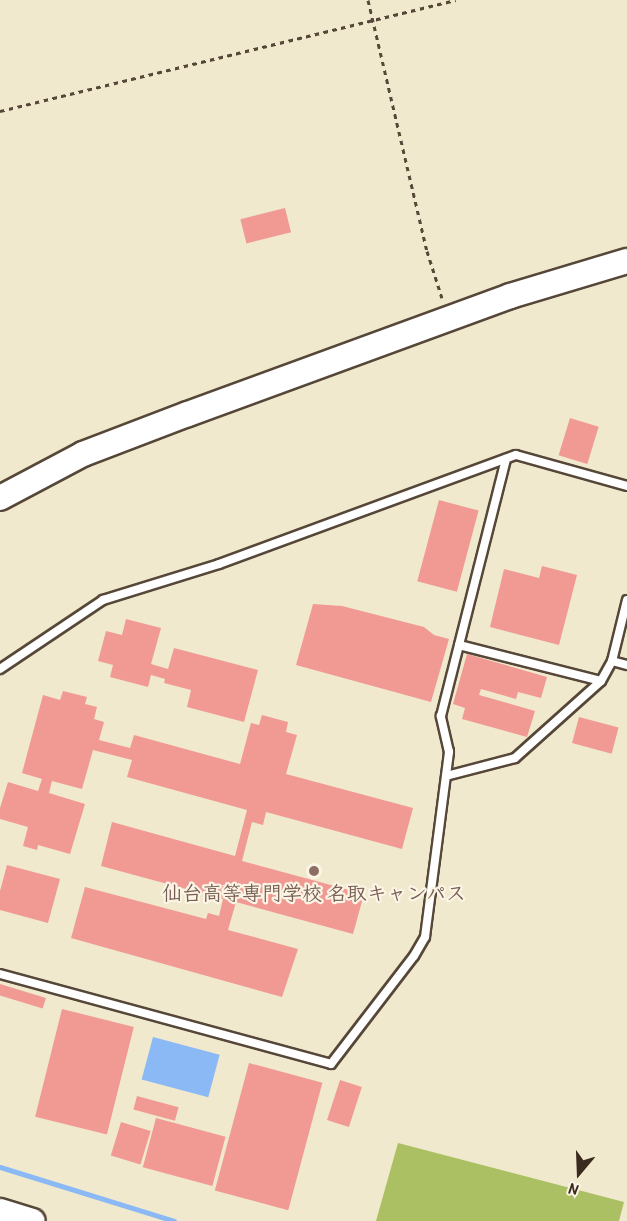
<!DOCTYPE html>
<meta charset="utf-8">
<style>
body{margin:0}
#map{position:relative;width:627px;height:1221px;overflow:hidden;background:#f0e9ce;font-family:"Patrick Hand","Klee One",sans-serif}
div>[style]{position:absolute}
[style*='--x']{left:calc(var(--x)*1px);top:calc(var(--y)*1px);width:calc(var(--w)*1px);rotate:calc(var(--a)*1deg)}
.green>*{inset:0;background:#abbf63}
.water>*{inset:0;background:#8ab9f5;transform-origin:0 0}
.stream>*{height:5px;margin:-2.5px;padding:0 2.5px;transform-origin:2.5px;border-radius:2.5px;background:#8ab9f5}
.building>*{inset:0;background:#f19a94;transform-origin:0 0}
.path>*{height:3px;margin-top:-1.5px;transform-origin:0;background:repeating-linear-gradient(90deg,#564738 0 4.5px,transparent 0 9px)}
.roads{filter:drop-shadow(2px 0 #564738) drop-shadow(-2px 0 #564738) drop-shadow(0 2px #564738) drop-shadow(0 -2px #564738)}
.lane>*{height:8px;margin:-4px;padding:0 4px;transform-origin:4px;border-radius:4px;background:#fff}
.secondary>*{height:24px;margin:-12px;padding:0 12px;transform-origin:12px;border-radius:12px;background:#fff}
.dots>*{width:16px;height:16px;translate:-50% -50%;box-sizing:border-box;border:3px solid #fcf5e5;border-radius:50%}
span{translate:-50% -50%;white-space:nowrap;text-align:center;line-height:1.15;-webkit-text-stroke:4.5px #fcf5e5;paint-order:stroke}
.education-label{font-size:20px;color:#785e54;font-weight:700}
.north{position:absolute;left:549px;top:1143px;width:60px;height:60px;-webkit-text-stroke:4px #fcf5e5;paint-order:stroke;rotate:199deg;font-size:16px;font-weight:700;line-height:24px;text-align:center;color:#3b2a1e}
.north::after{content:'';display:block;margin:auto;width:21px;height:27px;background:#3b2a1e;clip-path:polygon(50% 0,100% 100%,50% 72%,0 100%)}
</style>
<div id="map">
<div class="green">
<div style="clip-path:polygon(398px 1143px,624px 1202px,619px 1221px,376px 1221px)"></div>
</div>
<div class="water">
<div style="left:153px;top:1037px;width:69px;height:44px;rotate:15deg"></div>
</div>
<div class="stream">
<div style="--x:0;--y:1167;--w:182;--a:17.2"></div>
</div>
<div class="building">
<div style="left:285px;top:208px;width:25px;height:46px;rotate:76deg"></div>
<div style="left:570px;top:418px;width:30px;height:39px;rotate:17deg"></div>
<div style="left:439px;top:500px;width:41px;height:84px;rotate:15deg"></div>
<div style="clip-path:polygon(542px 566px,577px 575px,559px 645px,490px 627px,504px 569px,539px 578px)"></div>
<div style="clip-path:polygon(313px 604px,342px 606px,424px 627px,434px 635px,449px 639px,431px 702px,296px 665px)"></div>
<div style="clip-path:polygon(126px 619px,161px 628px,151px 664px,168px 669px,174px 648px,258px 670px,244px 722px,187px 707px,191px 690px,164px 683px,165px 679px,151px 675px,148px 687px,110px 677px,113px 665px,98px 661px,106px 631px,122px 635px)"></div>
<div style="clip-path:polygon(467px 654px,547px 677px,541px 698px,518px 692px,516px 699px,481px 689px,479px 695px,535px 711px,527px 737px,462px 719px,465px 708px,453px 704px)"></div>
<div style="clip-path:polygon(63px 691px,87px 697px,85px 704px,97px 707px,94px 719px,104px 722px,99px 740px,130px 748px,134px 735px,240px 764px,251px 723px,259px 725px,262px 715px,288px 722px,286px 732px,297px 735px,286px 774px,413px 808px,402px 849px,266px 812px,263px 825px,252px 822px,242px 861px,364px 894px,353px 934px,236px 902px,228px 930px,298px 949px,282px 997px,71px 938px,85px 887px,206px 919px,208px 913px,219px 916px,223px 899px,101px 866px,112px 822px,235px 856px,247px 810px,127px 777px,132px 760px,93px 750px,82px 789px,52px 781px,49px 793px,85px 804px,70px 854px,38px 845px,37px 850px,23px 846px,28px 827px,0 819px,0 808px,8px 782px,38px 791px,42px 779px,22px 773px,43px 695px,60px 700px)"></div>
<div style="left:579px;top:717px;width:41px;height:27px;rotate:15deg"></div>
<div style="clip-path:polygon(7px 865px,60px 879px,48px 923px,0 910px,0 891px)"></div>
<div style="left:0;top:984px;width:48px;height:11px;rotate:17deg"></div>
<div style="left:62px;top:1009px;width:74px;height:111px;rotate:14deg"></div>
<div style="left:249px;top:1063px;width:76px;height:132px;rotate:15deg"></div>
<div style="left:340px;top:1080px;width:23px;height:42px;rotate:18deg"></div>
<div style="left:137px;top:1096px;width:43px;height:14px;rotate:15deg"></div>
<div style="left:156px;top:1118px;width:72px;height:51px;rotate:15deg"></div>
<div style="left:121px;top:1122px;width:31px;height:35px;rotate:17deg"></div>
</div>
<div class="path">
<div style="--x:368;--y:0;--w:258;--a:76.8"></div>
<div style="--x:427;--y:251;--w:49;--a:72.3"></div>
<div style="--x:0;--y:111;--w:469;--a:-13.7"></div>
</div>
<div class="roads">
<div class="lane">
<div style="--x:627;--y:600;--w:63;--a:103.8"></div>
<div style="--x:612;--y:661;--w:16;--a:15"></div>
<div style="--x:459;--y:645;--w:146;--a:14.2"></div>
<div style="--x:0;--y:669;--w:124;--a:-33.8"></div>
<div style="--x:103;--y:600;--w:121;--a:-17.2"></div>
<div style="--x:219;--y:564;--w:316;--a:-20.2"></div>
<div style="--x:516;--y:455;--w:115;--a:15.6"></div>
<div style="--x:446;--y:776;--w:71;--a:-14.6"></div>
<div style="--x:515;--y:758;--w:115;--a:-41.8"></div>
<div style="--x:601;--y:681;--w:23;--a:-61"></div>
<div style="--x:0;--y:974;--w:343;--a:15.2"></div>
<div style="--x:331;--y:1064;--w:136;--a:-52.5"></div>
<div style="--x:414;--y:956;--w:22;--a:-60"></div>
<div style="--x:425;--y:937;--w:187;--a:-82.6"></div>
<div style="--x:449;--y:752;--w:37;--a:-103"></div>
<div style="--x:441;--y:716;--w:265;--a:-75.8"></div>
</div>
<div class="secondary">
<div style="--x:0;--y:498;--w:94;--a:-27.9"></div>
<div style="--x:83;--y:454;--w:112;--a:-20.9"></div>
<div style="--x:188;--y:414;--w:343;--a:-20.1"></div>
<div style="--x:510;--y:296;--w:122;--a:-16.7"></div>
<div style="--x:0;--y:1211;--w:34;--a:17"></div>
</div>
</div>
<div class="dots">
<div style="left:314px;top:871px;background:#8d6e63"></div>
</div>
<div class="education-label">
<span style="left:314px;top:892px">仙台高等専門学校 名取キャンパス</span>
</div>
<div class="north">N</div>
</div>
